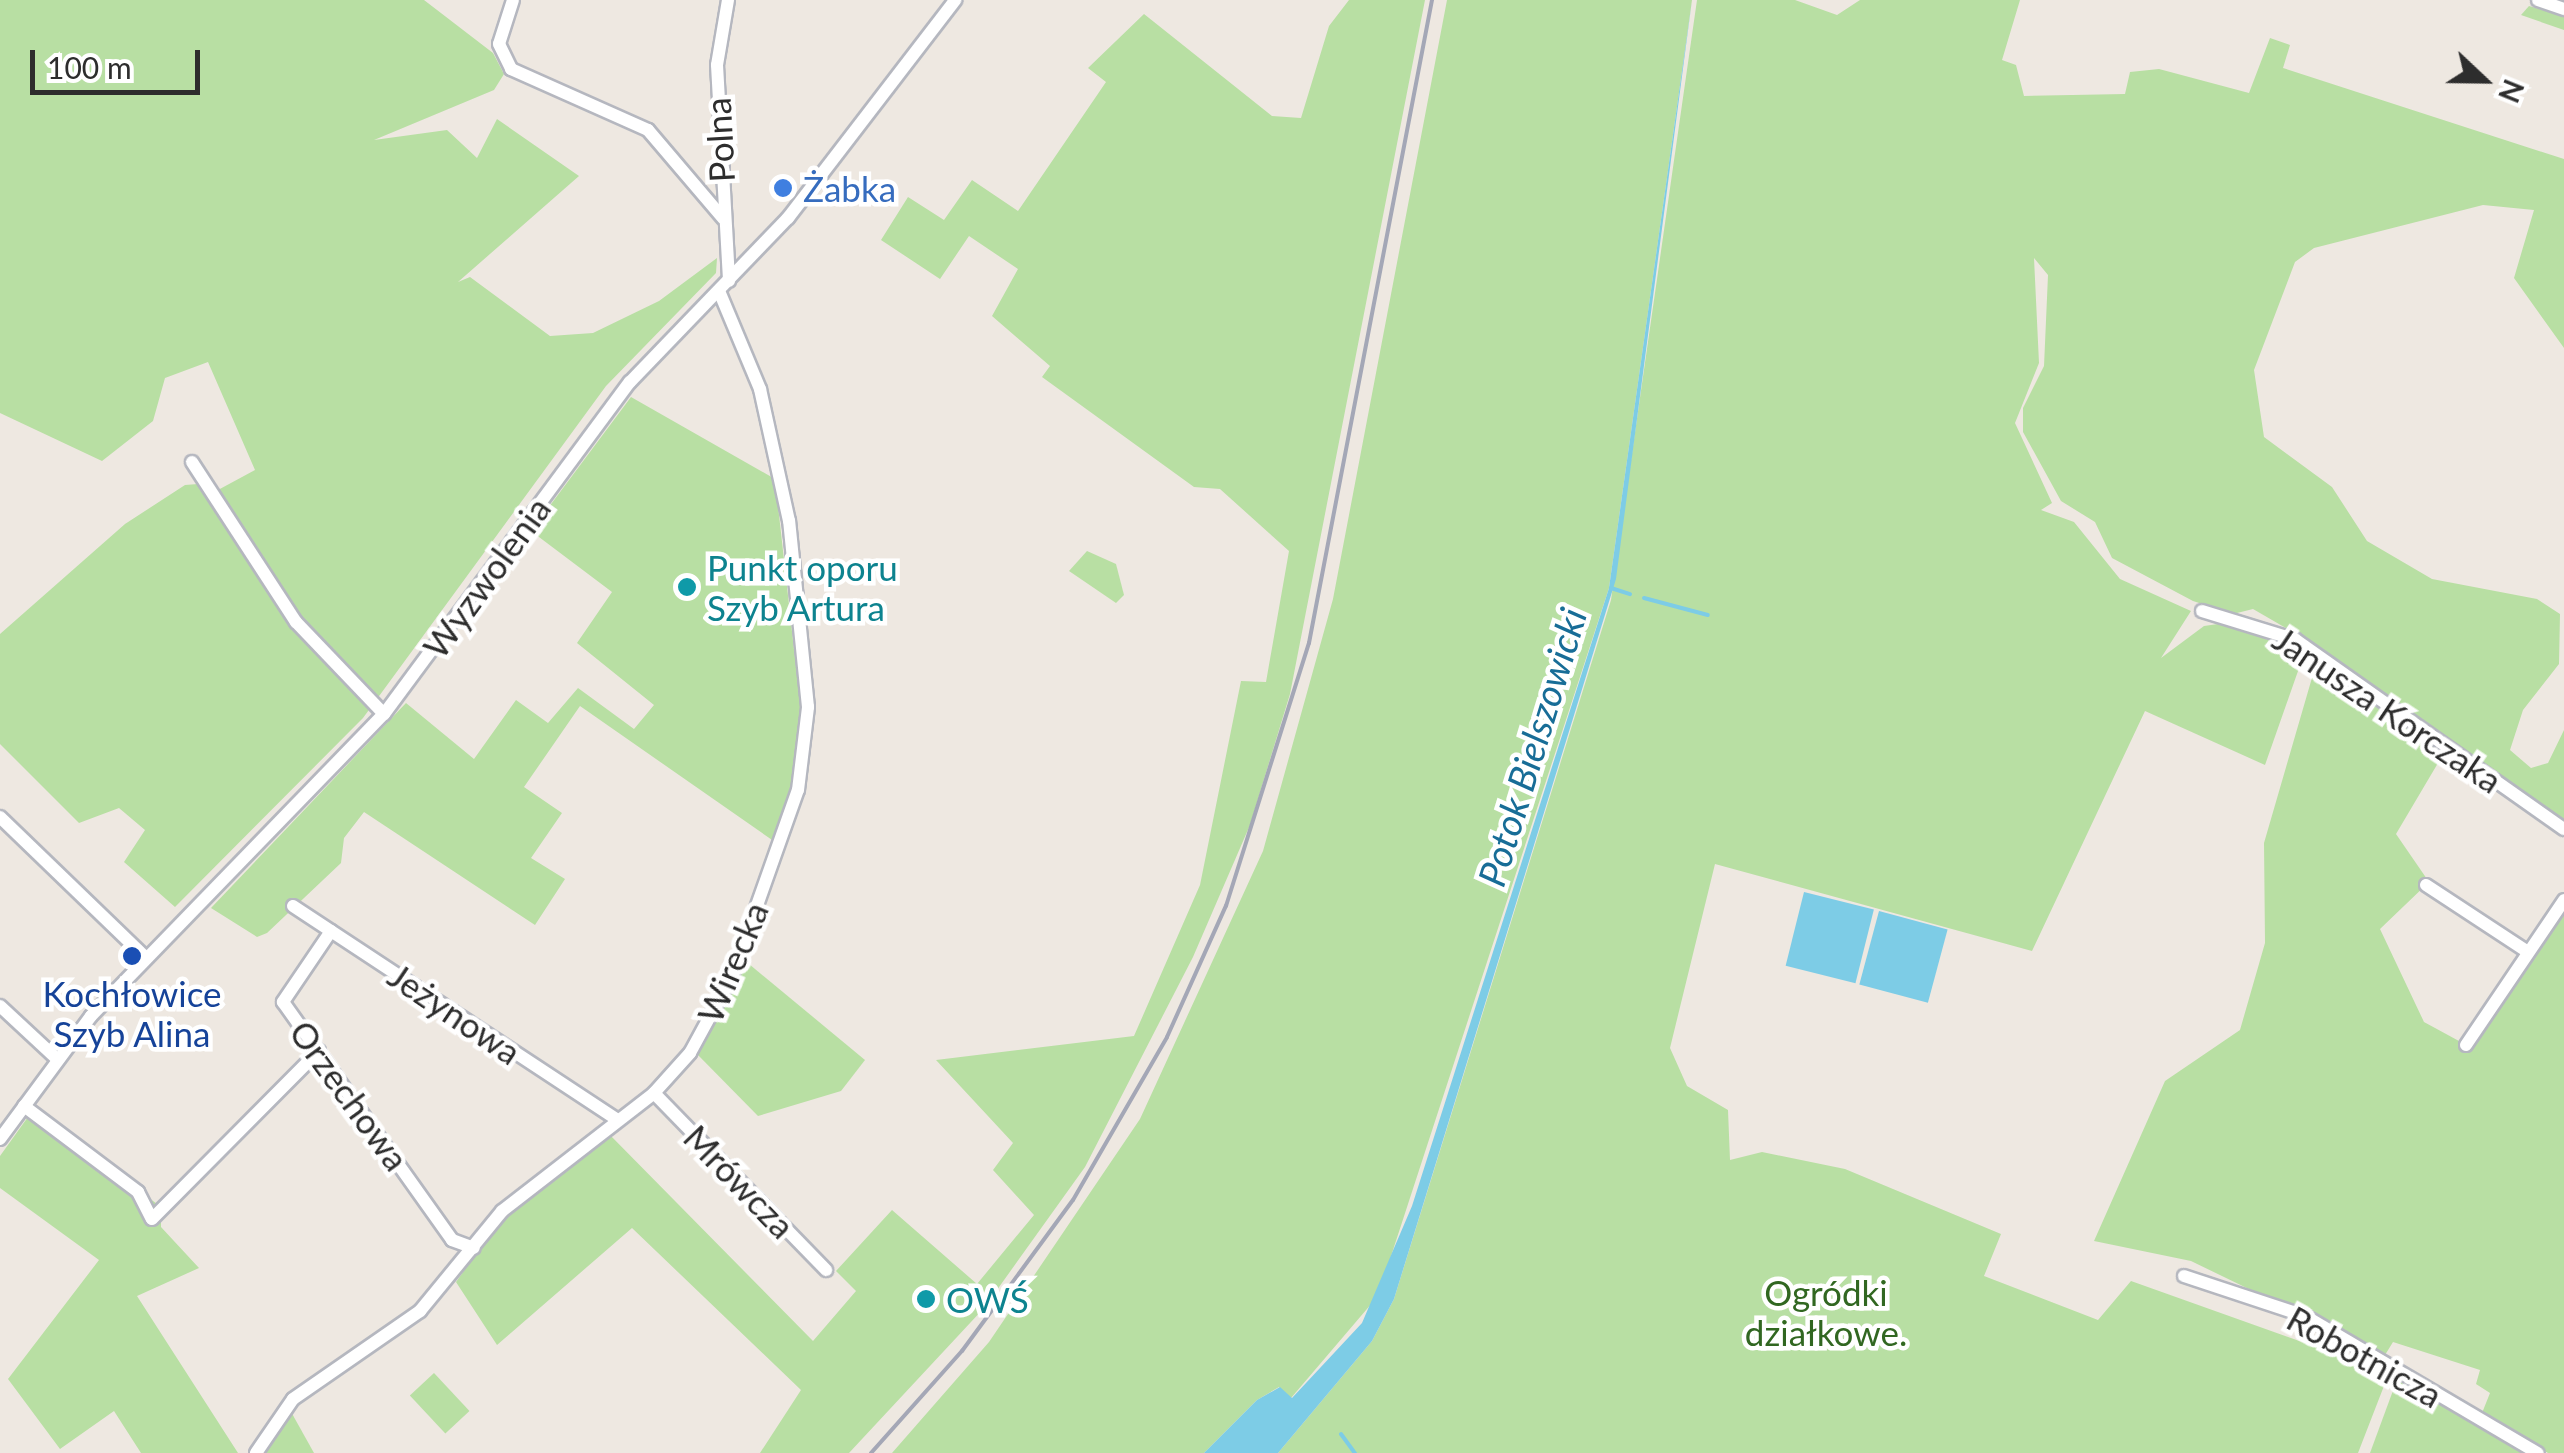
<!DOCTYPE html>
<meta charset="utf-8">
<style>
body{margin:0}
#map{position:relative;width:2564px;height:1453px;overflow:hidden;background:#eee8e1;font-family:Lato,sans-serif}
div>[style]{position:absolute}
[style*='--x']{left:calc(var(--x)*1px);top:calc(var(--y)*1px);width:calc(var(--w)*1px);rotate:calc(var(--a)*1deg)}
.green>*{inset:0;background:#b8dfa3;transform-origin:0 0}
.water>*{inset:0;background:#7dcce6;transform-origin:0 0}
.stream>*{height:4px;margin:-2px;padding:0 2px;transform-origin:2px;border-radius:2px;background:#7dcce6}
.roads{filter:drop-shadow(2px 0 #b5b7bf) drop-shadow(-2px 0 #b5b7bf) drop-shadow(0 2px #b5b7bf) drop-shadow(0 -2px #b5b7bf)}
.minor>*{height:12px;margin:-6px;padding:0 6px;transform-origin:6px;border-radius:6px;background:#fff}
.rail>*{height:4px;margin:-2px;padding:0 2px;transform-origin:2px;border-radius:2px;background:#a4a7b6}
.dots>*{width:28px;height:28px;translate:-50% -50%;box-sizing:border-box;border:5px solid #fff;border-radius:50%}
span{translate:-50% -50%;white-space:nowrap;text-align:center;line-height:1.15;-webkit-text-stroke:9px #fff;paint-order:stroke}
.street-label{font-size:35px;color:#2d2d2d}
.shop-label{font-size:35px;color:#366cbe}
.left{translate:0 -50%;text-align:left}
.culture-label{font-size:35px;color:#0d838f}
.transit-label{font-size:35px;color:#164399}
.park-label{font-size:35px;color:#316721}
.water-label{font-size:38px;color:#186d97;font-style:italic}
.north{position:absolute;left:2434px;top:30px;width:100px;height:100px;-webkit-text-stroke:8px #fff;paint-order:stroke;rotate:112deg;font-size:28px;font-weight:700;line-height:40px;text-align:center;color:#2d2d2d}
.north::after{content:'';display:block;margin:auto;width:35px;height:45px;background:#2d2d2d;clip-path:polygon(50% 0,100% 100%,50% 72%,0 100%)}
.scale{position:absolute;left:30px;top:50px;width:170px;height:45px;box-sizing:border-box;border:5px solid #2d2d2d;border-top:0;padding-left:12px;font-size:30px;line-height:35px;white-space:nowrap;color:#2d2d2d;-webkit-text-stroke:8px #fff;paint-order:stroke}
</style>
<div id="map">
<div class="green">
<div style="clip-path:polygon(0 0,424px 0,493px 53px,504px 74px,494px 90px,374px 140px,447px 130px,477px 158px,497px 119px,579px 176px,458px 282px,470px 277px,550px 336px,593px 333px,659px 301px,717px 258px,716px 273px,606px 386px,363px 718px,175px 907px,124px 862px,145px 830px,119px 808px,79px 823px,0 744px,0 634px,125px 524px,185px 485px,198px 484px,205px 497px,255px 470px,208px 362px,165px 378px,153px 421px,102px 461px,0 413px)"></div>
<div style="clip-path:polygon(1349px 0,1425px 0,1290px 694px,1250px 825px,1193px 957px,1085px 1167px,984px 1308px,849px 1453px,760px 1453px,801px 1390px,632px 1228px,497px 1345px,456px 1282px,498px 1222px,608px 1133px,813px 1341px,856px 1291px,836px 1271px,892px 1210px,977px 1284px,1034px 1215px,993px 1170px,1013px 1143px,936px 1060px,1134px 1036px,1200px 885px,1241px 681px,1266px 682px,1289px 551px,1220px 489px,1194px 487px,1042px 377px,1050px 366px,992px 316px,1018px 269px,969px 236px,940px 279px,881px 240px,908px 197px,944px 220px,972px 180px,1018px 211px,1106px 82px,1088px 68px,1144px 14px,1272px 116px,1301px 118px,1329px 26px)"></div>
<div style="clip-path:polygon(1447px 0,1692px 0,1609px 588px,1378px 1296px,1291px 1398px,1279px 1387px,1257px 1400px,1204px 1453px,892px 1453px,989px 1342px,1140px 1119px,1263px 851px,1333px 599px)"></div>
<div style="clip-path:polygon(1697px 0,1795px 0,1837px 15px,1860px 0,2020px 0,2002px 60px,2016px 65px,2024px 96px,2125px 94px,2130px 72px,2159px 69px,2249px 93px,2270px 38px,2290px 45px,2283px 68px,2564px 159px,2564px 348px,2514px 278px,2534px 210px,2483px 205px,2314px 248px,2295px 262px,2254px 370px,2264px 437px,2332px 487px,2367px 541px,2432px 579px,2537px 599px,2560px 614px,2559px 664px,2523px 710px,2510px 750px,2531px 768px,2548px 763px,2564px 730px,2564px 823px,2296px 634px,2253px 609px,2233px 614px,2193px 601px,2112px 558px,2095px 522px,2061px 501px,2023px 432px,2023px 408px,2044px 366px,2048px 275px,2034px 258px,2039px 363px,2015px 423px,2052px 503px,2041px 510px,2074px 522px,2120px 579px,2191px 611px,2161px 658px,2204px 626px,2225px 623px,2304px 654px,2265px 765px,2145px 711px,2032px 951px,1715px 864px,1670px 1048px,1687px 1086px,1728px 1110px,1730px 1160px,1762px 1152px,1845px 1169px,2001px 1234px,1984px 1276px,2098px 1320px,2131px 1281px,2389px 1373px,2358px 1453px,1278px 1453px,1372px 1341px,1394px 1299px,1611px 600px)"></div>
<div style="clip-path:polygon(2529px 6px,2564px 16px,2564px 30px,2521px 15px)"></div>
<div style="clip-path:polygon(631px 397px,775px 479px,804px 739px,775px 842px,580px 706px,524px 787px,562px 813px,531px 858px,565px 879px,535px 925px,364px 812px,344px 838px,341px 863px,267px 933px,257px 937px,211px 908px,406px 703px,474px 759px,516px 700px,548px 723px,578px 688px,634px 729px,654px 705px,577px 643px,612px 592px,531px 531px)"></div>
<div style="clip-path:polygon(1087px 551px,1116px 564px,1124px 595px,1116px 603px,1069px 571px)"></div>
<div style="clip-path:polygon(2316px 664px,2435px 749px,2428px 756px,2438px 763px,2396px 834px,2429px 882px,2380px 929px,2424px 1022px,2470px 1047px,2564px 907px,2564px 1453px,2548px 1453px,2482px 1413px,2490px 1393px,2476px 1384px,2480px 1370px,2393px 1342px,2385px 1355px,2191px 1261px,2094px 1241px,2165px 1081px,2240px 1030px,2265px 943px,2264px 843px)"></div>
<div style="clip-path:polygon(743px 959px,865px 1060px,841px 1091px,758px 1116px,697px 1054px)"></div>
<div style="clip-path:polygon(33px 1110px,161px 1207px,161px 1227px,199px 1268px,137px 1296px,238px 1453px,141px 1453px,114px 1411px,60px 1449px,8px 1379px,99px 1260px,0 1188px,0 1156px)"></div>
<div style="left:434px;top:1373px;width:52px;height:33px;rotate:47deg"></div>
<div style="clip-path:polygon(2398px 1377px,2517px 1447px,2522px 1453px,2370px 1453px)"></div>
<div style="clip-path:polygon(290px 1410px,314px 1453px,262px 1453px)"></div>
</div>
<div class="water">
<div style="clip-path:polygon(1692px 0,1616px 579px,1394px 1299px,1372px 1341px,1278px 1453px,1204px 1453px,1257px 1400px,1280px 1387px,1292px 1398px,1362px 1323px,1412px 1206px,1609px 588px)"></div>
<div style="left:1804px;top:892px;width:72px;height:76px;rotate:14deg"></div>
<div style="left:1879px;top:911px;width:71px;height:76px;rotate:15deg"></div>
</div>
<div class="stream">
<div style="--x:1611;--y:588;--w:20;--a:18"></div>
<div style="--x:1644;--y:598;--w:66;--a:14.9"></div>
<div style="--x:1341;--y:1434;--w:24;--a:54"></div>
</div>
<div class="roads">
<div class="minor">
<div style="--x:513;--y:0;--w:46;--a:107.7"></div>
<div style="--x:499;--y:44;--w:28;--a:64"></div>
<div style="--x:511;--y:69;--w:150;--a:24"></div>
<div style="--x:648;--y:130;--w:116;--a:49.6"></div>
<div style="--x:728;--y:0;--w:66;--a:99.6"></div>
<div style="--x:717;--y:65;--w:216;--a:86.8"></div>
<div style="--x:2538;--y:0;--w:28;--a:19"></div>
<div style="--x:192;--y:462;--w:191;--a:57"></div>
<div style="--x:296;--y:622;--w:127;--a:46.3"></div>
<div style="--x:2202;--y:611;--w:98;--a:17.1"></div>
<div style="--x:2296;--y:640;--w:328;--a:35.2"></div>
<div style="--x:0;--y:817;--w:203;--a:44"></div>
<div style="--x:2426;--y:885;--w:122;--a:33.3"></div>
<div style="--x:293;--y:906;--w:388;--a:33.4"></div>
<div style="--x:331;--y:931;--w:86;--a:124.1"></div>
<div style="--x:283;--y:1002;--w:292;--a:54.6"></div>
<div style="--x:452;--y:1240;--w:23;--a:20"></div>
<div style="--x:0;--y:1006;--w:78;--a:42.9"></div>
<div style="--x:2466;--y:1045;--w:175;--a:-55.9"></div>
<div style="--x:654;--y:1093;--w:247;--a:45.8"></div>
<div style="--x:24;--y:1106;--w:143;--a:37"></div>
<div style="--x:138;--y:1192;--w:30;--a:63"></div>
<div style="--x:152;--y:1219;--w:237;--a:-45.2"></div>
<div style="--x:0;--y:1139;--w:153;--a:-53.5"></div>
<div style="--x:91;--y:1016;--w:421;--a:-45.9"></div>
<div style="--x:384;--y:714;--w:413;--a:-53.5"></div>
<div style="--x:630;--y:382;--w:228;--a:-46.1"></div>
<div style="--x:788;--y:218;--w:275;--a:-52.5"></div>
<div style="--x:2184;--y:1276;--w:127;--a:18.3"></div>
<div style="--x:2305;--y:1316;--w:270;--a:30.5"></div>
<div style="--x:256;--y:1453;--w:65;--a:-55.6"></div>
<div style="--x:293;--y:1399;--w:155;--a:-34.7"></div>
<div style="--x:420;--y:1311;--w:129;--a:-50.6"></div>
<div style="--x:502;--y:1211;--w:192;--a:-37.8"></div>
<div style="--x:654;--y:1093;--w:54;--a:-48"></div>
<div style="--x:690;--y:1053;--w:88;--a:-61.4"></div>
<div style="--x:732;--y:976;--w:197;--a:-70.5"></div>
<div style="--x:798;--y:790;--w:84;--a:-83.1"></div>
<div style="--x:808;--y:707;--w:187;--a:-95.8"></div>
<div style="--x:789;--y:521;--w:135;--a:-102.4"></div>
<div style="--x:760;--y:389;--w:106;--a:-112.7"></div>
</div>
</div>
<div class="rail">
<div style="--x:871;--y:1453;--w:137;--a:-48.3"></div>
<div style="--x:962;--y:1351;--w:187;--a:-53.7"></div>
<div style="--x:1073;--y:1200;--w:188;--a:-60"></div>
<div style="--x:1167;--y:1037;--w:144;--a:-65.8"></div>
<div style="--x:1226;--y:906;--w:276;--a:-72.5"></div>
<div style="--x:1309;--y:643;--w:655;--a:-79.17"></div>
</div>
<div class="dots">
<div style="left:783px;top:188px;background:#3f7fe0"></div>
<div style="left:687px;top:587px;background:#0f9aa8"></div>
<div style="left:132px;top:956px;background:#1a4fb4"></div>
<div style="left:926px;top:1299px;background:#0f9aa8"></div>
</div>
<div class="street-label">
<span style="left:719px;top:140px;rotate:-93deg">Polna</span>
<span style="left:486px;top:577px;rotate:-54deg">Wyzwolenia</span>
<span style="left:2388px;top:709px;rotate:34deg">Janusza Korczaka</span>
<span style="left:732px;top:962px;rotate:-67deg">Wirecka</span>
<span style="left:455px;top:1013px;rotate:34deg">Jeżynowa</span>
<span style="left:350px;top:1095px;rotate:54deg">Orzechowa</span>
<span style="left:740px;top:1181px;rotate:46deg">Mrówcza</span>
<span style="left:2365px;top:1356px;rotate:29deg">Robotnicza</span>
</div>
<div class="shop-label">
<span class="left" style="left:803px;top:188px">Żabka</span>
</div>
<div class="culture-label">
<span class="left" style="left:707px;top:587px">Punkt oporu<br>Szyb Artura</span>
<span class="left" style="left:946px;top:1299px">OWŚ</span>
</div>
<div class="transit-label">
<span style="left:132px;top:1013px">Kochłowice<br>Szyb Alina</span>
</div>
<div class="park-label">
<span style="left:1826px;top:1312px">Ogródki<br>działkowe.</span>
</div>
<div class="water-label">
<span style="left:1532px;top:747px;rotate:-73deg">Potok Bielszowicki</span>
</div>
<div class="north">N</div>
<div class="scale">100 m</div>
</div>
